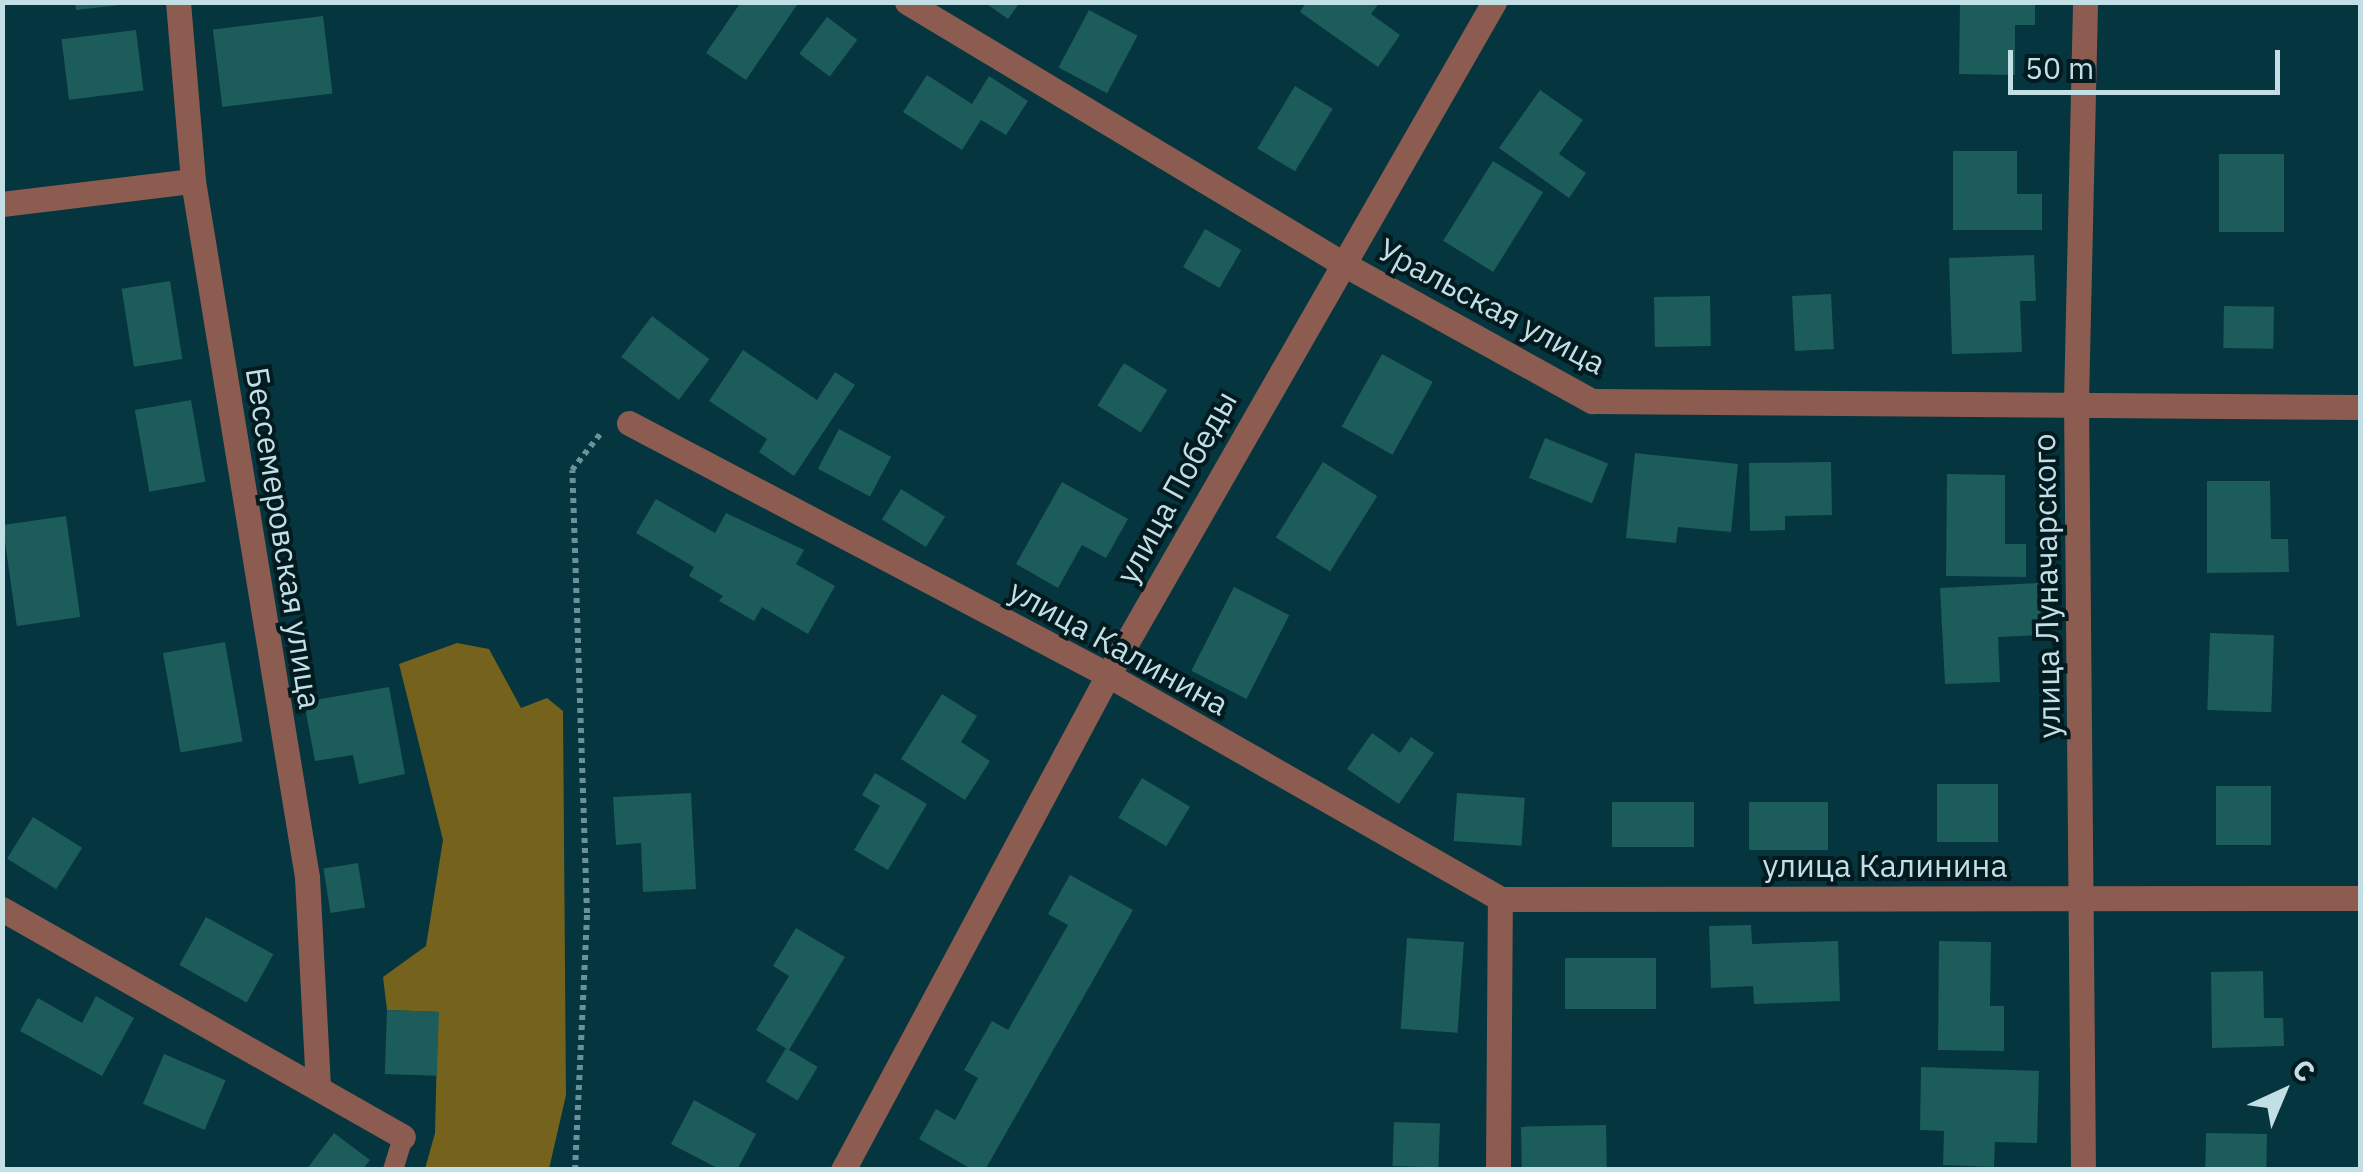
<!DOCTYPE html>
<meta charset="utf-8">
<style>
body{margin:0}
#map{position:relative;width:2363px;height:1172px;overflow:hidden;background:#05353e;font-family:"IBM Plex Sans",sans-serif}
div>[style]{position:absolute}
[style*='--x']{left:calc(var(--x)*1px);top:calc(var(--y)*1px);width:calc(var(--w)*1px);rotate:calc(var(--a)*1deg)}
.forest>*{inset:0;background:#74621d}
.building>*{inset:0;background:#1c5c5b;transform-origin:0 0}
.path>*{height:6px;margin-top:-3px;transform-origin:0;background:repeating-linear-gradient(90deg,#6b9199 0 5px,transparent 0 10px)}
.service>*{height:20px;margin:-10px;padding:0 10px;transform-origin:10px;border-radius:10px;background:#8c5c50}
.minor>*{height:25px;margin:-12.5px;padding:0 12.5px;transform-origin:12.5px;border-radius:12.5px;background:#8c5c50}
.tertiary>*{height:25px;margin:-12.5px;padding:0 12.5px;transform-origin:12.5px;border-radius:12.5px;background:#8c5c50}
span{translate:-50% -50%;white-space:nowrap;text-align:center;line-height:1.15;-webkit-text-stroke:8px #031a1f;paint-order:stroke}
.street-label{font-size:32px;color:#c2dfe6}
.frame{position:absolute;inset:0;border:5px solid #c2dfe6;pointer-events:none}
.north{position:absolute;left:2233px;top:1042px;width:100px;height:100px;-webkit-text-stroke:8px #031a1f;paint-order:stroke;rotate:44deg;font-size:28px;font-weight:700;line-height:40px;text-align:center;color:#c2dfe6}
.north::after{content:'';display:block;margin:auto;width:35px;height:45px;background:#c2dfe6;clip-path:polygon(50% 0,100% 100%,50% 72%,0 100%)}
.scale{position:absolute;left:2008px;top:50px;width:272px;height:45px;box-sizing:border-box;border:5px solid #c2dfe6;border-top:0;padding-left:12px;font-size:30px;line-height:35px;white-space:nowrap;color:#c2dfe6;-webkit-text-stroke:8px #031a1f;paint-order:stroke}
</style>
<div id="map">
<div class="forest">
<div style="clip-path:polygon(457px 643px,489px 649px,521px 708px,547px 698px,563px 711px,566px 1095px,549px 1169px,425px 1169px,435px 1133px,438px 1012px,387px 1010px,383px 977px,426px 946px,443px 840px,399px 664px)"></div>
</div>
<div class="building">
<div style="clip-path:polygon(75px 2px,120px 2px,120px 5px,76px 10px)"></div>
<div style="clip-path:polygon(741px 2px,799px 2px,746px 80px,706px 53px)"></div>
<div style="clip-path:polygon(984px 2px,1020px 2px,1008px 19px)"></div>
<div style="clip-path:polygon(1306px 2px,1380px 2px,1371px 14px,1400px 35px,1378px 67px,1300px 12px)"></div>
<div style="clip-path:polygon(1960px 2px,2035px 2px,2035px 25px,2015px 25px,2015px 75px,1959px 74px)"></div>
<div style="left:1089px;top:10px;width:55px;height:65px;rotate:28deg"></div>
<div style="left:323px;top:16px;width:78px;height:111px;rotate:83deg"></div>
<div style="left:827px;top:17px;width:38px;height:46px;rotate:37deg"></div>
<div style="left:136px;top:30px;width:61px;height:75px;rotate:83deg"></div>
<div style="clip-path:polygon(927px 75px,972px 104px,989px 76px,1028px 101px,1006px 135px,981px 120px,962px 150px,903px 112px)"></div>
<div style="left:1295px;top:86px;width:44px;height:73px;rotate:31deg"></div>
<div style="clip-path:polygon(1540px 90px,1583px 120px,1559px 154px,1586px 173px,1569px 198px,1499px 148px)"></div>
<div style="clip-path:polygon(1953px 151px,2017px 151px,2017px 194px,2042px 194px,2042px 230px,1953px 230px)"></div>
<div style="left:2219px;top:154px;width:65px;height:78px"></div>
<div style="left:1493px;top:161px;width:59px;height:94px;rotate:32deg"></div>
<div style="left:1205px;top:229px;width:42px;height:44px;rotate:30deg"></div>
<div style="clip-path:polygon(2034px 255px,2036px 301px,2020px 301px,2022px 352px,1952px 354px,1949px 258px)"></div>
<div style="left:170px;top:281px;width:79px;height:49px;rotate:81deg"></div>
<div style="left:1831px;top:294px;width:55px;height:39px;rotate:87deg"></div>
<div style="left:1710px;top:296px;width:50px;height:56px;rotate:89deg"></div>
<div style="left:2224px;top:306px;width:50px;height:42px;rotate:1deg"></div>
<div style="left:652px;top:316px;width:72px;height:51px;rotate:37deg"></div>
<div style="clip-path:polygon(743px 350px,817px 400px,835px 372px,855px 385px,794px 476px,759px 452px,767px 439px,709px 401px)"></div>
<div style="left:1382px;top:354px;width:58px;height:83px;rotate:29deg"></div>
<div style="left:1124px;top:363px;width:51px;height:50px;rotate:32deg"></div>
<div style="left:191px;top:400px;width:83px;height:57px;rotate:80deg"></div>
<div style="left:839px;top:429px;width:59px;height:45px;rotate:28deg"></div>
<div style="left:1545px;top:438px;width:68px;height:43px;rotate:22deg"></div>
<div style="clip-path:polygon(1635px 453px,1738px 464px,1731px 532px,1678px 527px,1676px 543px,1626px 538px)"></div>
<div style="left:1323px;top:462px;width:64px;height:89px;rotate:32deg"></div>
<div style="clip-path:polygon(1831px 462px,1832px 515px,1785px 516px,1785px 530px,1750px 531px,1749px 463px)"></div>
<div style="clip-path:polygon(1947px 474px,2005px 475px,2005px 544px,2026px 544px,2026px 577px,1946px 576px)"></div>
<div style="clip-path:polygon(2207px 481px,2270px 481px,2271px 539px,2288px 539px,2289px 572px,2207px 573px)"></div>
<div style="clip-path:polygon(1062px 482px,1128px 519px,1106px 558px,1082px 545px,1058px 588px,1016px 564px)"></div>
<div style="left:901px;top:489px;width:52px;height:36px;rotate:32deg"></div>
<div style="clip-path:polygon(656px 499px,715px 533px,726px 513px,804px 550px,796px 564px,835px 586px,808px 634px,762px 607px,754px 621px,719px 601px,723px 596px,689px 576px,694px 567px,636px 533px)"></div>
<div style="left:66px;top:516px;width:102px;height:64px;rotate:82deg"></div>
<div style="clip-path:polygon(2039px 583px,2042px 635px,1998px 637px,2000px 682px,1945px 684px,1940px 588px)"></div>
<div style="left:1234px;top:587px;width:62px;height:94px;rotate:27deg"></div>
<div style="left:2210px;top:633px;width:64px;height:77px;rotate:2deg"></div>
<div style="left:225px;top:642px;width:101px;height:63px;rotate:80deg"></div>
<div style="clip-path:polygon(389px 687px,405px 774px,359px 784px,353px 755px,315px 761px,304px 702px)"></div>
<div style="clip-path:polygon(942px 694px,977px 716px,961px 742px,990px 761px,965px 800px,901px 759px)"></div>
<div style="clip-path:polygon(1372px 733px,1400px 753px,1411px 737px,1434px 753px,1399px 804px,1347px 769px)"></div>
<div style="clip-path:polygon(875px 773px,927px 804px,888px 870px,854px 850px,880px 806px,862px 795px)"></div>
<div style="left:1142px;top:778px;width:56px;height:46px;rotate:31deg"></div>
<div style="left:1937px;top:784px;width:61px;height:58px"></div>
<div style="left:2216px;top:786px;width:55px;height:59px"></div>
<div style="clip-path:polygon(691px 793px,696px 889px,643px 892px,641px 843px,616px 845px,613px 797px)"></div>
<div style="left:1457px;top:793px;width:68px;height:48px;rotate:4deg"></div>
<div style="left:1612px;top:802px;width:82px;height:45px"></div>
<div style="left:1749px;top:802px;width:79px;height:48px"></div>
<div style="left:33px;top:817px;width:58px;height:49px;rotate:32deg"></div>
<div style="left:358px;top:863px;width:45px;height:35px;rotate:81deg"></div>
<div style="clip-path:polygon(1070px 875px,1133px 910px,985px 1170px,973px 1170px,919px 1139px,936px 1109px,955px 1120px,978px 1078px,964px 1070px,992px 1021px,1008px 1030px,1068px 925px,1048px 914px)"></div>
<div style="left:206px;top:917px;width:77px;height:55px;rotate:29deg"></div>
<div style="clip-path:polygon(1751px 925px,1752px 944px,1838px 941px,1840px 1001px,1754px 1004px,1753px 986px,1711px 988px,1709px 926px)"></div>
<div style="clip-path:polygon(796px 928px,845px 957px,789px 1050px,756px 1030px,789px 976px,773px 966px)"></div>
<div style="left:1407px;top:938px;width:57px;height:91px;rotate:4deg"></div>
<div style="clip-path:polygon(1939px 941px,1991px 942px,1990px 1006px,2004px 1006px,2004px 1051px,1938px 1050px)"></div>
<div style="left:1656px;top:958px;width:51px;height:91px;rotate:90deg"></div>
<div style="clip-path:polygon(2263px 971px,2264px 1018px,2283px 1018px,2284px 1046px,2212px 1048px,2211px 972px)"></div>
<div style="clip-path:polygon(96px 996px,134px 1018px,102px 1076px,20px 1031px,38px 998px,82px 1023px)"></div>
<div style="left:387px;top:1010px;width:52px;height:64px;rotate:2deg"></div>
<div style="left:786px;top:1048px;width:37px;height:39px;rotate:31deg"></div>
<div style="left:164px;top:1054px;width:67px;height:54px;rotate:23deg"></div>
<div style="clip-path:polygon(1921px 1067px,2039px 1071px,2037px 1143px,1995px 1142px,1994px 1167px,1943px 1165px,1944px 1131px,1920px 1130px)"></div>
<div style="clip-path:polygon(694px 1100px,756px 1134px,737px 1170px,721px 1170px,671px 1144px)"></div>
<div style="left:1394px;top:1122px;width:46px;height:44px;rotate:2deg"></div>
<div style="left:1606px;top:1125px;width:45px;height:85px;rotate:89deg"></div>
<div style="clip-path:polygon(334px 1133px,370px 1160px,362px 1170px,306px 1170px)"></div>
<div style="left:2206px;top:1133px;width:61px;height:37px;rotate:1deg"></div>
</div>
<div class="path">
<div style="--x:575;--y:1170;--w:257;--a:-87.3"></div>
<div style="--x:587;--y:913;--w:443;--a:-91.9"></div>
<div style="--x:572;--y:470;--w:47;--a:-51.9"></div>
</div>
<div class="service">
<div style="--x:393;--y:1170;--w:34;--a:-73"></div>
</div>
<div class="minor">
<div style="--x:178;--y:2;--w:180;--a:85.2"></div>
<div style="--x:193;--y:181;--w:705;--a:80.7"></div>
<div style="--x:307;--y:877;--w:207;--a:87"></div>
<div style="--x:907;--y:2;--w:505;--a:30.98"></div>
<div style="--x:1340;--y:262;--w:288;--a:28.9"></div>
<div style="--x:1592;--y:401;--w:768;--a:0.45"></div>
<div style="--x:2;--y:204;--w:192;--a:-6.9"></div>
<div style="--x:629;--y:423;--w:541;--a:27.75"></div>
<div style="--x:1108;--y:675;--w:451;--a:29.7"></div>
<div style="--x:1500;--y:899;--w:860;--a:-0.07"></div>
<div style="--x:2;--y:909;--w:461;--a:29.6"></div>
<div style="--x:843;--y:1170;--w:561;--a:-61.84"></div>
<div style="--x:1108;--y:675;--w:776;--a:-60.16"></div>
<div style="--x:1498;--y:1170;--w:271;--a:-89.6"></div>
</div>
<div class="tertiary">
<div style="--x:2083;--y:1170;--w:769;--a:-90.52"></div>
<div style="--x:2076;--y:401;--w:399;--a:-88.7"></div>
</div>
<div class="street-label">
<span style="left:1492px;top:306px;rotate:28deg">Уральская улица</span>
<span style="left:1176px;top:487px;rotate:-61deg">улица Победы</span>
<span style="left:284px;top:538px;rotate:81deg">Бессемеровская улица</span>
<span style="left:2046px;top:586px;rotate:-91deg">улица Луначарского</span>
<span style="left:1119px;top:647px;rotate:29deg">улица Калинина</span>
<span style="left:1885px;top:865px">улица Калинина</span>
</div>
<div class="frame"></div>
<div class="north">С</div>
<div class="scale">50 m</div>
</div>
